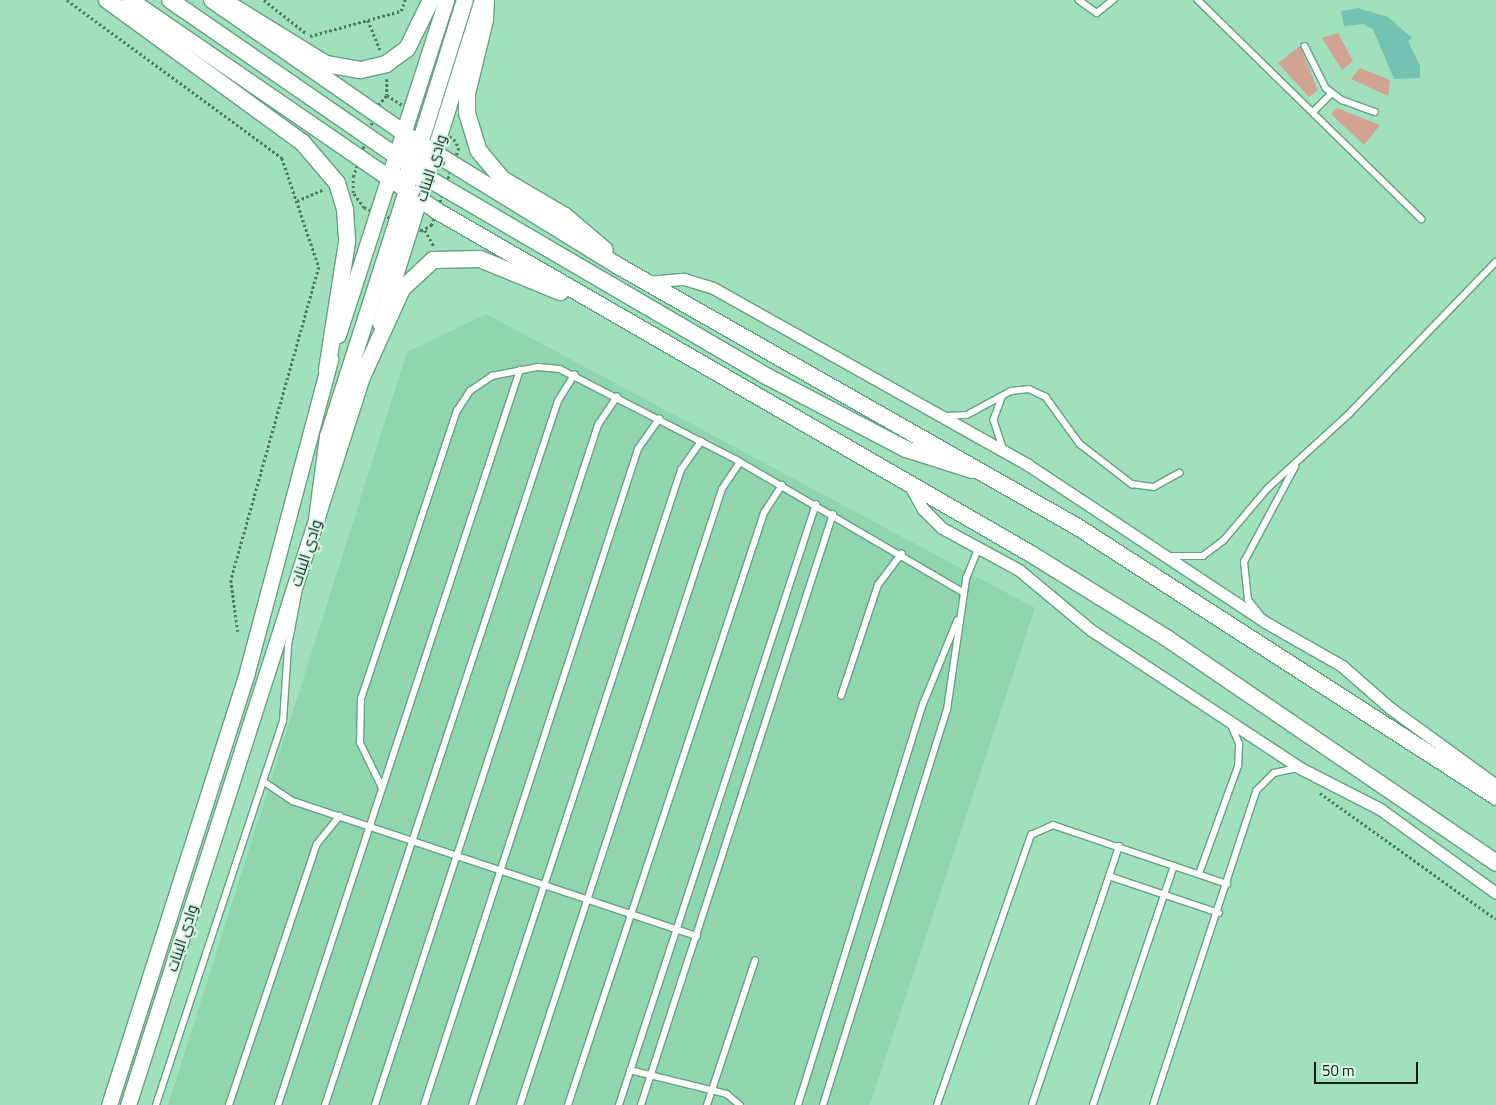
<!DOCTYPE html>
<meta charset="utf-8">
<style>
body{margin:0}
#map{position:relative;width:1496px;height:1105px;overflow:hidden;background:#a0e0bc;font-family:"Titillium Web",Cairo,sans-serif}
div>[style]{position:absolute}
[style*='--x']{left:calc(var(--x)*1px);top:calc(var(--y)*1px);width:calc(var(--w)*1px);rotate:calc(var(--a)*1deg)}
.built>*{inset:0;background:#8fd6af}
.green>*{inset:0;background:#d2a292}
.building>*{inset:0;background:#74c2b2}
.path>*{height:2.5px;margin-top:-1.25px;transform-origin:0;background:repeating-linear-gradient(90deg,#4e7a62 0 2.5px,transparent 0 5px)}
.roads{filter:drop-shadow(1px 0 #63a17f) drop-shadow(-1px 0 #63a17f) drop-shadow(0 1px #63a17f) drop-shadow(0 -1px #63a17f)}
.service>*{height:5.5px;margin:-2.75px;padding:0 2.75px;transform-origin:2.75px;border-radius:2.75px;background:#fff}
.minor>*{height:11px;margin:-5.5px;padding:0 5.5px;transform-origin:5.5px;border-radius:5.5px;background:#fff}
.tertiary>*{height:15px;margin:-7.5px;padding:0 7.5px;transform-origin:7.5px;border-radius:7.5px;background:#fff}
.secondary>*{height:16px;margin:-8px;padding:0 8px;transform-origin:8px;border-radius:8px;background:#fff}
span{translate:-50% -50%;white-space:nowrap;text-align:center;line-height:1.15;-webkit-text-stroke:4px #d9f9e6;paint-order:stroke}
.street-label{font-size:15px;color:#031d10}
.scale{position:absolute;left:1314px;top:1062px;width:104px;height:22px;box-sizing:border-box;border:2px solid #031d10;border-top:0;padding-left:6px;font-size:15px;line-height:18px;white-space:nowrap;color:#031d10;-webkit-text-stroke:4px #d9f9e6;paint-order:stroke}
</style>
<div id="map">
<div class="built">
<div style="clip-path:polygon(486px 314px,1035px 608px,870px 1105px,168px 1105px,407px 352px)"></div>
</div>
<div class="green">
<div style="clip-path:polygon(1338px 33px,1353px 61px,1342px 70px,1322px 38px)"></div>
<div style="clip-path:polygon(1300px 46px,1318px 90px,1309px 97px,1278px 63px)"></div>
<div style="clip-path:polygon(1360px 68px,1390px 80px,1388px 96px,1351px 79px)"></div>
<div style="clip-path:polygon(1337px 108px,1380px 125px,1364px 145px,1331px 114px)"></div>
</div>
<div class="building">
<div style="clip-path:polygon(1358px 8px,1388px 17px,1412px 38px,1408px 41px,1420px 66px,1420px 78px,1394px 79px,1373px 29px,1363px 24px,1344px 26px,1341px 11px)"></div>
</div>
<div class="path">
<div style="--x:67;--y:0;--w:267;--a:36.3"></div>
<div style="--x:282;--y:158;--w:115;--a:71.3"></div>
<div style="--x:319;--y:267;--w:325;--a:105.7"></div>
<div style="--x:231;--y:580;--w:52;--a:82.3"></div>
<div style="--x:264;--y:0;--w:53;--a:38.2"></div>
<div style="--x:368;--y:20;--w:32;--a:68"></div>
<div style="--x:310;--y:36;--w:94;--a:-15.4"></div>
<div style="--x:401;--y:11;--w:12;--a:-70"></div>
<div style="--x:387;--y:79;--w:16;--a:90"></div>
<div style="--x:387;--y:95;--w:80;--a:33.3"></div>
<div style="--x:454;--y:139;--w:10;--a:61"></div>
<div style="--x:459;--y:148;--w:82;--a:109.3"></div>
<div style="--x:432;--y:225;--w:12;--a:149"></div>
<div style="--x:422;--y:231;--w:62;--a:-158.4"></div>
<div style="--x:364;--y:208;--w:19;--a:-126"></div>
<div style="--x:353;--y:193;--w:16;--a:-90"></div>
<div style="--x:353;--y:177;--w:76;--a:-70.9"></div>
<div style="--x:378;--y:105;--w:13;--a:-48"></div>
<div style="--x:297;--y:201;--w:30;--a:-24"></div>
<div style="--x:425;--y:230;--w:18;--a:61"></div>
<div style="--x:1320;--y:793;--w:216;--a:35.6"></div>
</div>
<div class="roads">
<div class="service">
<div style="--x:1079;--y:0;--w:22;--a:36"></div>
<div style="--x:1097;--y:13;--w:21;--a:-39"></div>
<div style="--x:1198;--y:0;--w:313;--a:44.4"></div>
<div style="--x:1305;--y:46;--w:47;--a:63.4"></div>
<div style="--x:1326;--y:88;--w:20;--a:37"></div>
<div style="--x:1342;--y:100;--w:35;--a:20"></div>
<div style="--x:1314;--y:111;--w:25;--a:-45"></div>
<div style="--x:1002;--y:398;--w:23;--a:110"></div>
<div style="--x:994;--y:420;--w:28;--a:72"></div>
<div style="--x:946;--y:416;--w:21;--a:-3"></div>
<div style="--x:967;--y:415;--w:50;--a:-28.6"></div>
<div style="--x:1011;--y:391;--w:18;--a:-6"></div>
<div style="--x:1029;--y:389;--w:19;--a:25"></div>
<div style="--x:1046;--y:397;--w:58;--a:54.1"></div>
<div style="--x:1080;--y:444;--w:66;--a:37.6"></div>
<div style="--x:1132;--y:484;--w:22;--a:8"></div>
<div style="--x:1154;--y:487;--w:29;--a:-29"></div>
<div style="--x:1171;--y:556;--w:32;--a:0"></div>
<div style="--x:1203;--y:556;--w:26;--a:-37"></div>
<div style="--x:1224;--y:540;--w:68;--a:-49.8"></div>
<div style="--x:1268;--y:488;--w:110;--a:-42.4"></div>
<div style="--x:1349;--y:414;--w:211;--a:-46"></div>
<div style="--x:1260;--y:615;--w:19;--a:-129"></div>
<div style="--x:1248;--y:600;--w:38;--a:-96"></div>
<div style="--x:1244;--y:562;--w:108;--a:-61.8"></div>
<div style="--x:841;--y:696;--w:117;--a:-71.6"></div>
<div style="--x:878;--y:585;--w:39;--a:-53"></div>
<div style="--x:263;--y:781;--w:36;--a:34"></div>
<div style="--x:293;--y:801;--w:426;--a:18.5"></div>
<div style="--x:382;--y:788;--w:50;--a:-116.1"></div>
<div style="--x:360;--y:743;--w:44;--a:-88.7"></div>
<div style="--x:361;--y:699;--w:304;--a:-71.6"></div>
<div style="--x:457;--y:411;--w:24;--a:-57"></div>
<div style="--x:470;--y:391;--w:27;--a:-34"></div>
<div style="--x:492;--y:376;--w:47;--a:-11.1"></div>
<div style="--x:538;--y:367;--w:22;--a:5"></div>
<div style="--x:560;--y:369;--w:199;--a:27.2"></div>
<div style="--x:737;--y:460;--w:262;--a:30.3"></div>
<div style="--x:1199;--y:874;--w:115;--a:-70.1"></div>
<div style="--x:1238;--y:766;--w:22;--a:-87"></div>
<div style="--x:1239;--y:744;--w:21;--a:-113"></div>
<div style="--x:1109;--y:876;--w:116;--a:18.6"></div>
<div style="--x:630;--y:1070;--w:100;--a:13.9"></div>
<div style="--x:727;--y:1094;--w:17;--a:40"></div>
<div style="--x:156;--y:1105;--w:404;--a:-71.7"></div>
<div style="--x:283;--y:722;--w:76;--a:-86.2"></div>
<div style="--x:288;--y:646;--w:53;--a:-79.1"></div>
<div style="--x:229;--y:1105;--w:275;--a:-71.4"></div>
<div style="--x:317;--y:844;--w:36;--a:-51"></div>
<div style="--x:278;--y:1105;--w:774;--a:-71.78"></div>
<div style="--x:325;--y:1105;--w:742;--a:-71.69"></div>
<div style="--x:558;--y:401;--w:31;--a:-58"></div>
<div style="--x:375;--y:1105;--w:716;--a:-71.84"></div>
<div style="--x:598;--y:425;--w:34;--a:-56"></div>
<div style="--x:424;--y:1105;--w:690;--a:-71.93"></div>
<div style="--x:638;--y:449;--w:37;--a:-55"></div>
<div style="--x:472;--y:1105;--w:669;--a:-71.78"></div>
<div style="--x:681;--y:470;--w:35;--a:-55"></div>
<div style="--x:520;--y:1105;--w:648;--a:-71.84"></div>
<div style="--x:722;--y:489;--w:32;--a:-56"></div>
<div style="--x:568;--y:1105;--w:624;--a:-71.68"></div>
<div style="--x:764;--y:513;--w:33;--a:-57"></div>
<div style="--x:619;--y:1105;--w:632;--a:-71.85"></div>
<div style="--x:641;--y:1105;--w:621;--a:-72"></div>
<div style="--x:707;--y:1105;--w:152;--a:-71.6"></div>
<div style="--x:798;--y:1105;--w:420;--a:-72.7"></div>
<div style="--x:923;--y:704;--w:90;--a:-67.7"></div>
<div style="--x:823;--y:1105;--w:414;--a:-72.6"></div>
<div style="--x:947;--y:710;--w:132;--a:-81.7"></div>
<div style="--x:966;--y:579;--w:32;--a:-68"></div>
<div style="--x:937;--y:1105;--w:286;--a:-70.8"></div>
<div style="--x:1031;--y:835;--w:24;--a:-24"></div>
<div style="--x:1053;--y:825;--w:184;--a:18.7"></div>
<div style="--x:1032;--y:1105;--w:273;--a:-71.4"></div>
<div style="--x:1093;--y:1105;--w:252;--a:-71.3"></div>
<div style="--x:1153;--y:1105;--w:330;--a:-71.8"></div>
<div style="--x:1256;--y:791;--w:25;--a:-45"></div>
<div style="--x:1274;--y:773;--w:25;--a:-12"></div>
</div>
<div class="minor">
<div style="--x:647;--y:282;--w:37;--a:-5"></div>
<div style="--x:684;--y:279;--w:30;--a:17"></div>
<div style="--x:713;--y:288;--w:361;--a:29.3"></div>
<div style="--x:1028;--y:465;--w:284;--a:33.5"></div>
<div style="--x:1265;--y:622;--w:89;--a:29.7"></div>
<div style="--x:1342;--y:666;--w:64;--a:41.2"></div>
<div style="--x:1390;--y:708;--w:131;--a:36"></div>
<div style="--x:909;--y:484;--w:29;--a:61"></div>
<div style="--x:923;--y:509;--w:27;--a:45"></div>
<div style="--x:942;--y:528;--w:88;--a:28.6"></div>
<div style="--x:1019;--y:570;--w:94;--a:39.8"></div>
<div style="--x:1091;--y:630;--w:250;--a:33.4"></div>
<div style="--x:1300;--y:768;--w:90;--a:27.1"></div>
<div style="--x:1380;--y:809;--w:143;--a:35.9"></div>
</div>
<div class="tertiary">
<div style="--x:380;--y:323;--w:339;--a:-72.5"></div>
<div style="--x:338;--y:335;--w:352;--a:-72.1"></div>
<div style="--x:109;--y:1105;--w:454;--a:-72.3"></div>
<div style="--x:247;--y:672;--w:324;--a:-75.1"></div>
<div style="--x:128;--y:1105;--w:778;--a:-72.19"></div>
</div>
<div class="secondary">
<div style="--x:107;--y:0;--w:241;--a:36.1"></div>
<div style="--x:302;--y:142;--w:54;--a:49.5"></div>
<div style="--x:337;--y:183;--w:28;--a:73"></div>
<div style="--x:345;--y:210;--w:32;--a:86"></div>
<div style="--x:347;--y:242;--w:130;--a:98.9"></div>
<div style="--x:130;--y:0;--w:373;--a:34.5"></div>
<div style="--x:437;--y:211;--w:686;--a:30"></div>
<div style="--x:1031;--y:554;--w:161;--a:31.8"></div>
<div style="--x:1168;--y:639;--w:397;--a:34.3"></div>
<div style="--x:170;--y:0;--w:273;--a:34.6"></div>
<div style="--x:395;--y:155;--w:22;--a:18"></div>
<div style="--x:416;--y:162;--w:22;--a:-24"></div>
<div style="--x:212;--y:0;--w:253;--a:34.7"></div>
<div style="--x:420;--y:144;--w:235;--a:31.6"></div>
<div style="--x:620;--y:267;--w:524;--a:29.6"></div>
<div style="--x:1076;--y:526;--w:500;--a:32.8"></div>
<div style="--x:486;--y:0;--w:20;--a:93"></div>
<div style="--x:485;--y:20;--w:76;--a:103.7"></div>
<div style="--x:467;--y:94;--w:19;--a:90"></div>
<div style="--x:467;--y:113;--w:39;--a:73"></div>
<div style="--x:478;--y:150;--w:38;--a:50"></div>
<div style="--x:502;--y:179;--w:73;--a:30.4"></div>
<div style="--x:565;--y:216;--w:52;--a:40.4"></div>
<div style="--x:224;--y:1;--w:120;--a:31.7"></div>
<div style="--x:326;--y:64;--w:36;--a:10"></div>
<div style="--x:361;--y:70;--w:26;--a:-13"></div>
<div style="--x:386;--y:64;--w:26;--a:-36"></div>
<div style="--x:407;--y:49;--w:55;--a:-63.9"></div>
<div style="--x:417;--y:153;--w:160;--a:-72.6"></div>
<div style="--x:388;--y:179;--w:36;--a:-5"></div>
<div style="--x:424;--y:176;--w:398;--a:30.3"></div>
<div style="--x:768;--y:377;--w:156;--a:27.6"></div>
<div style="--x:906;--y:449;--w:69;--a:17.7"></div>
<div style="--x:363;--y:375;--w:94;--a:-65.6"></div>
<div style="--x:402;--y:289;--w:42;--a:-43.1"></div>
<div style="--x:433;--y:260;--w:47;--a:-1.2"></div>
<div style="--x:480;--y:259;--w:87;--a:22.4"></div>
<div style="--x:317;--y:519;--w:83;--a:-82.4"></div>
<div style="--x:328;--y:437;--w:258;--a:-72.2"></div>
<div style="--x:407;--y:191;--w:30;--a:-86"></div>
<div style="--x:409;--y:161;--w:29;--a:-102"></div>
</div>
</div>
<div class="street-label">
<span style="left:431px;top:168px;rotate:-72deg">وادي البنات</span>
<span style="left:306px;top:553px;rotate:-72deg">وادي البنات</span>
<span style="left:182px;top:938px;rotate:-72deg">وادي البنات</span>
</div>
<div class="scale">50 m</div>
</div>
